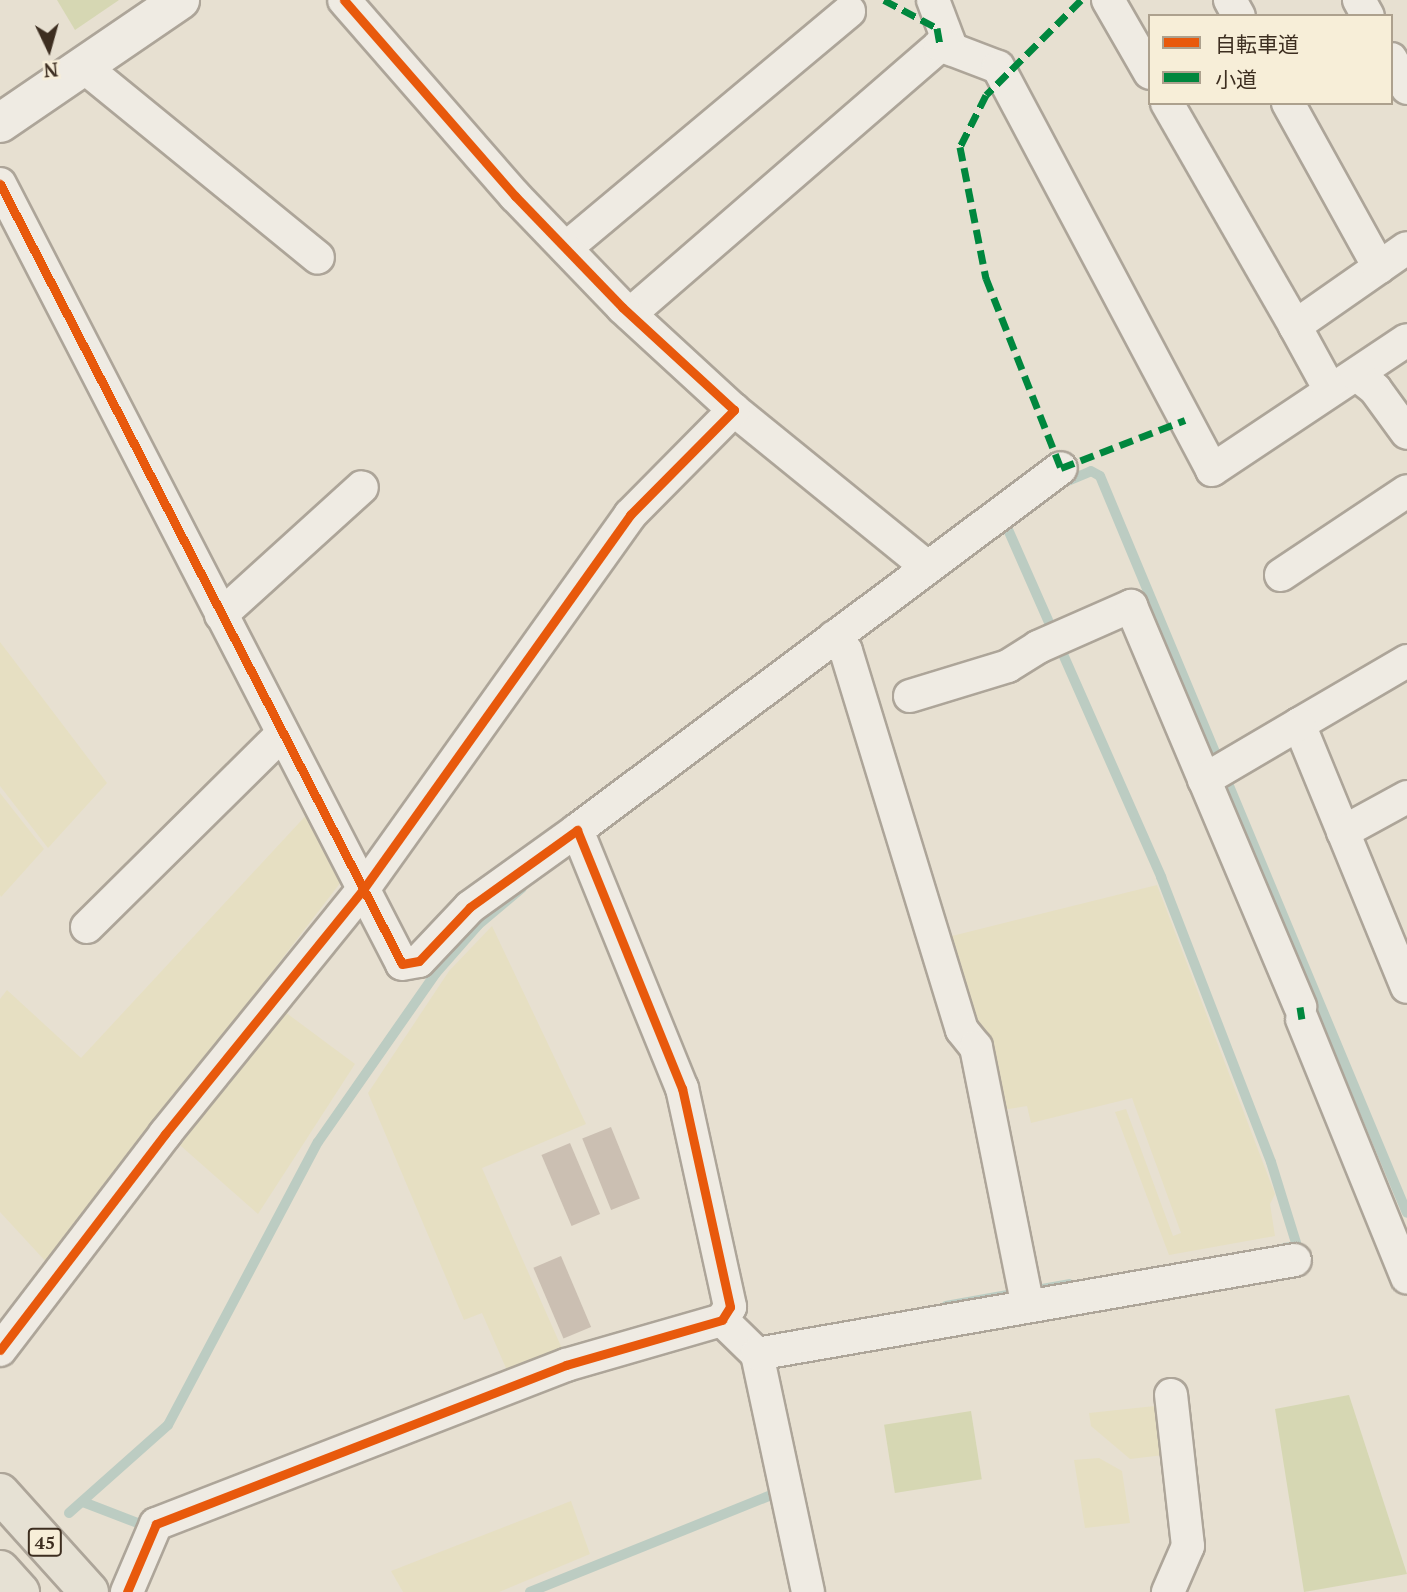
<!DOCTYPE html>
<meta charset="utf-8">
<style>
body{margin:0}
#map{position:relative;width:1407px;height:1592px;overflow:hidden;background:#e7e0d1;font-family:"PT Serif","Noto Sans JP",serif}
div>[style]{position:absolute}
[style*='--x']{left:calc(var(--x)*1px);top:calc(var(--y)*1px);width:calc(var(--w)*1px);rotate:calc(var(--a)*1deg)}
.farmland>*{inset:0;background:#e6dfc2}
.green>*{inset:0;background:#d6d7b3;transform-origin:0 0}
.stream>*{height:10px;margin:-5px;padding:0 5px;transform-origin:5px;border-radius:5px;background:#bcccc2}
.building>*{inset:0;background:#cbbfb2;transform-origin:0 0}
.roads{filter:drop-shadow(2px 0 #ada599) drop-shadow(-2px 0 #ada599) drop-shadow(0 2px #ada599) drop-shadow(0 -2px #ada599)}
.minor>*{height:32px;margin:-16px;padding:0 16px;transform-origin:16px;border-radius:16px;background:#efebe3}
.tertiary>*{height:38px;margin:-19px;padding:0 19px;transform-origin:19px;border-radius:19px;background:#efebe3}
.primary>*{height:38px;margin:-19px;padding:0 19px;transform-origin:19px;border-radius:19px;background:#e6e1d4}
.quiet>*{height:7px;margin-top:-3.5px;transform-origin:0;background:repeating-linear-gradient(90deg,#00873e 0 14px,transparent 0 21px)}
.cycleway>*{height:9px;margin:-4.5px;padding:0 4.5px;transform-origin:4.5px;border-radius:4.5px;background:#e8590c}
span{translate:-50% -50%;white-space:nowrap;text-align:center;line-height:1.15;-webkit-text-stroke:5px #f7eed8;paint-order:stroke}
.shield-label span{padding:2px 5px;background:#f7eed8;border:2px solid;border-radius:5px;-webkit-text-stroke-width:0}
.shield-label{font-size:18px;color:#3d2e20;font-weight:700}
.legend{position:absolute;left:1148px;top:14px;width:245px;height:91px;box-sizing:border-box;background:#f7eed8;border:2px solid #ada18e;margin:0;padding:9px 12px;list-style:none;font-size:21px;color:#3d2e20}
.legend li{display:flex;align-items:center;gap:14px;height:35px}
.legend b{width:35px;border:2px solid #ada18e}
.north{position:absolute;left:14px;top:14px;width:70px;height:70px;-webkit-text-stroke:5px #f7eed8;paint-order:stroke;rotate:175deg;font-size:19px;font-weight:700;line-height:28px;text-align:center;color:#3d2e20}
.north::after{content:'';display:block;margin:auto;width:24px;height:32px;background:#3d2e20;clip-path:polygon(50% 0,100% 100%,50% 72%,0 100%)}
</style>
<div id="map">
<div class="farmland">
<div style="clip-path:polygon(0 642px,107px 783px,48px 848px,0 786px)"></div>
<div style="clip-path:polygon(0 793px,44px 849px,1px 897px,0 895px)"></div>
<div style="clip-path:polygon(311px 810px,344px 878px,48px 1264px,0 1212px,0 999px,7px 990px,81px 1058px)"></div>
<div style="clip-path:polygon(1157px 885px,1275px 1194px,1270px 1204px,1275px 1236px,1169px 1255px,1115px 1112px,1126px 1109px,1173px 1236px,1181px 1233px,1132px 1098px,1031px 1123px,1027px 1106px,996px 1111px,940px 939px)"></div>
<div style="clip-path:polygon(492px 926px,586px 1124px,482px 1168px,564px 1353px,509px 1375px,482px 1313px,464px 1320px,368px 1093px,449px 971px)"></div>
<div style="clip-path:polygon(281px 1009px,355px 1064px,258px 1214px,173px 1139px)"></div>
<div style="clip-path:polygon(1155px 1406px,1164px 1455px,1130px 1459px,1091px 1426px,1089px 1413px)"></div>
<div style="clip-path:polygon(1099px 1458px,1122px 1471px,1130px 1523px,1085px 1528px,1074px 1460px)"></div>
<div style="clip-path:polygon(571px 1501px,590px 1554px,499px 1592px,403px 1592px,391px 1571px)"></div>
</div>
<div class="green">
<div style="clip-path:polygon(57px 0,119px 0,75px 30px)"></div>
<div style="clip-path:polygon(1349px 1395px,1407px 1574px,1304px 1592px,1275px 1409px)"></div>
<div style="left:971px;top:1411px;width:69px;height:88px;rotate:81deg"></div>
</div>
<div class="stream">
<div style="--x:1063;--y:483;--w:30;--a:-23"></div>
<div style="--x:1091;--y:471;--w:10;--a:29"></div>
<div style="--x:1100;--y:476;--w:798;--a:67.39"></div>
<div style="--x:1006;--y:525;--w:385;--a:66.2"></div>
<div style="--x:1161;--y:877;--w:305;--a:68.9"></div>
<div style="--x:1271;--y:1162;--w:88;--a:72.8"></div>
<div style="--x:1297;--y:1246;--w:13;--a:171"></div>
<div style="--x:946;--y:1306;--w:125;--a:-10.1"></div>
<div style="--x:83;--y:1502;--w:61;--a:21.1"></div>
<div style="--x:69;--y:1513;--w:132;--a:-41.6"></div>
<div style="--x:168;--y:1425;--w:320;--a:-62.1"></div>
<div style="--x:318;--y:1142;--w:206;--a:-55.1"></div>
<div style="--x:436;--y:973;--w:64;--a:-48.8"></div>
<div style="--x:478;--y:925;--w:57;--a:-40.1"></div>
<div style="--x:530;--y:1592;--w:265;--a:-21.9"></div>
</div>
<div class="building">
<div style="left:611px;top:1127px;width:77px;height:31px;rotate:68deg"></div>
<div style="left:570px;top:1143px;width:77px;height:31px;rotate:67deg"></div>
<div style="left:561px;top:1256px;width:77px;height:30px;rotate:67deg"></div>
</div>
<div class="roads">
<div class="minor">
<div style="--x:933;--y:0;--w:53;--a:69.2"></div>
<div style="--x:1108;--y:0;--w:84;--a:60.1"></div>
<div style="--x:1230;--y:0;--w:18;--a:61"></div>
<div style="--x:1359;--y:0;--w:18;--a:61"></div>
<div style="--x:1391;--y:59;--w:33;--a:61"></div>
<div style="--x:83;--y:66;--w:303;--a:39.2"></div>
<div style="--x:1167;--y:103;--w:257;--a:60.1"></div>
<div style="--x:1295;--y:326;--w:136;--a:-34.9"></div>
<div style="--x:1288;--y:103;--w:188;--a:61"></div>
<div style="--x:0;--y:184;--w:877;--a:62.73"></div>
<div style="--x:402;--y:964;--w:17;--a:-10"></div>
<div style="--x:419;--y:961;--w:74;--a:-46.6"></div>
<div style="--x:470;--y:907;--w:132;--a:-35.7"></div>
<div style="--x:577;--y:830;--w:279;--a:67.9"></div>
<div style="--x:682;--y:1088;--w:224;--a:77.6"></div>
<div style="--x:730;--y:1307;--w:15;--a:122"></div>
<div style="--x:722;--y:1320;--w:162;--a:163.9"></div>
<div style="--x:566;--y:1365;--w:440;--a:158.8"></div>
<div style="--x:156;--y:1524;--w:74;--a:113.1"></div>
<div style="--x:566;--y:248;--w:369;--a:-39.9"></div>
<div style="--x:630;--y:314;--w:410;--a:-40.9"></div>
<div style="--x:940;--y:45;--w:62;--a:20.8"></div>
<div style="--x:998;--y:67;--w:456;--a:62"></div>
<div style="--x:1212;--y:470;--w:234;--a:-33.7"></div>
<div style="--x:1295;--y:326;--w:73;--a:61.3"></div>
<div style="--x:1357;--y:375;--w:23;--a:38"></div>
<div style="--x:1375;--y:389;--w:54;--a:54"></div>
<div style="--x:734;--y:410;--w:249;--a:39.1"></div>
<div style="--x:1281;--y:575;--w:151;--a:-33.7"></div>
<div style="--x:221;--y:615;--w:190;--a:-42.2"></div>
<div style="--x:834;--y:637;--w:18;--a:49"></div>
<div style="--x:846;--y:651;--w:396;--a:73"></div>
<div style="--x:962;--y:1030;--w:22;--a:51"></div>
<div style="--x:976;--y:1047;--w:261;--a:78.7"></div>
<div style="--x:1407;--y:661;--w:125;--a:149.7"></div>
<div style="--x:1299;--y:724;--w:284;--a:67.7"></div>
<div style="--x:910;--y:696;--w:102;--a:-17"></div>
<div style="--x:1008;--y:666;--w:36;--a:-32"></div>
<div style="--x:1038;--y:647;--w:102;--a:-23.8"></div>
<div style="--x:1131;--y:606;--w:435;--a:67.1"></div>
<div style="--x:1204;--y:780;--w:110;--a:-30.5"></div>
<div style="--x:577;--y:830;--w:604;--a:-36.79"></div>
<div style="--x:1343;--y:832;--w:73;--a:-28.7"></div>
<div style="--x:87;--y:927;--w:274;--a:-44.7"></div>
<div style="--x:1302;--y:1019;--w:279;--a:67.9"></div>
<div style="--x:722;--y:1320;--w:49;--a:44.2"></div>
<div style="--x:757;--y:1354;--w:243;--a:77.9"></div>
<div style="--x:0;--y:1350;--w:272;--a:-52.6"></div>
<div style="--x:165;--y:1134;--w:313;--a:-51"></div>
<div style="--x:362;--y:891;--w:462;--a:-54.5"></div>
<div style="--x:630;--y:515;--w:148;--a:-45.3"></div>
<div style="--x:734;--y:410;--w:152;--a:-137.4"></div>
<div style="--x:622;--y:307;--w:154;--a:-133.9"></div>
<div style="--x:515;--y:196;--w:260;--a:-131.1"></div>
<div style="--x:757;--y:1354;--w:546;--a:-9.91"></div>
<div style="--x:1168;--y:1592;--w:50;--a:-66.5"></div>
<div style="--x:1188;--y:1546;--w:152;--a:-96.4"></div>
</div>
<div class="tertiary">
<div style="--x:0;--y:123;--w:218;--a:-34.3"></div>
</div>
<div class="primary">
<div style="--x:0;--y:1493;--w:133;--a:48"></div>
<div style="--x:0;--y:1570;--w:30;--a:48"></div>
</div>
</div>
<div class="quiet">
<div style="--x:884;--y:0;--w:60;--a:27.8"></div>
<div style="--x:937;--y:28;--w:17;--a:80"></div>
<div style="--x:1081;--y:0;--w:134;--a:135"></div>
<div style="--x:986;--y:95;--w:58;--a:116.6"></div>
<div style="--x:960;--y:147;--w:134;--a:78.8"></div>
<div style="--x:986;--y:278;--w:204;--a:68.5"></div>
<div style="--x:1061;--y:468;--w:133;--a:-21.2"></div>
<div style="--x:1300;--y:1007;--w:12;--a:81"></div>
</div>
<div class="cycleway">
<div style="--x:0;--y:184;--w:877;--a:62.73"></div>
<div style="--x:402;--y:964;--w:17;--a:-10"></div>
<div style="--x:419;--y:961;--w:74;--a:-46.6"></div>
<div style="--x:470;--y:907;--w:132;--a:-35.7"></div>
<div style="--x:577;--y:830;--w:279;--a:67.9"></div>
<div style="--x:682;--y:1088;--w:224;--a:77.6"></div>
<div style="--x:730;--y:1307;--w:15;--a:122"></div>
<div style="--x:722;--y:1320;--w:162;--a:163.9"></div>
<div style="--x:566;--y:1365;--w:440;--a:158.8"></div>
<div style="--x:156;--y:1524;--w:74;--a:113.1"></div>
<div style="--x:0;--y:1350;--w:272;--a:-52.6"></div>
<div style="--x:165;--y:1134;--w:313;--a:-51"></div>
<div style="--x:362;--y:891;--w:462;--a:-54.5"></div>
<div style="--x:630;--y:515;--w:148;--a:-45.3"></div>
<div style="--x:734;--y:410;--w:152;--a:-137.4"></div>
<div style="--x:622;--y:307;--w:154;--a:-133.9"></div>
<div style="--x:515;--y:196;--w:260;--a:-131.1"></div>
</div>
<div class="shield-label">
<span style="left:45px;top:1542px">45</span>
</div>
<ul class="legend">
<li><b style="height:9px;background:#e8590c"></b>自転車道</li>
<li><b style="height:9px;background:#00873e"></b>小道</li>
</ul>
<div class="north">N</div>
</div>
